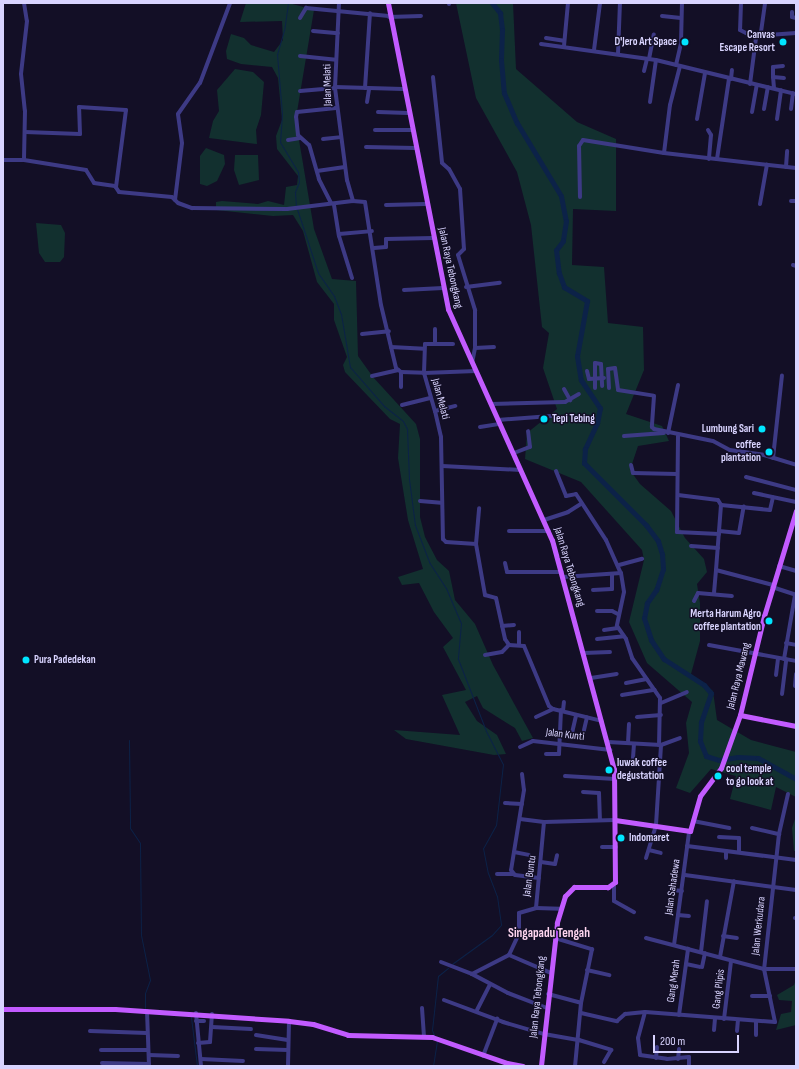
<!DOCTYPE html>
<style>
body{margin:0}
#map{position:relative;width:799px;height:1069px;overflow:hidden;background:#130f26;font-family:"Sofia Sans Condensed",sans-serif}
div>[style]{position:absolute}
[style*='--x']{left:calc(var(--x)*1px);top:calc(var(--y)*1px);width:calc(var(--w)*1px);rotate:calc(var(--a)*1deg)}
.green>*{inset:0;background:#12302f}
.stream>*{height:1px;margin:-0.5px;padding:0 0.5px;transform-origin:0.5px;border-radius:0.5px;background:#0c2248}
.river>*{height:5px;margin:-2.5px;padding:0 2.5px;transform-origin:2.5px;border-radius:2.5px;background:#0c2248}
.minor>*{height:4px;margin:-2px;padding:0 2px;transform-origin:2px;border-radius:2px;background:#3d3a85}
.major>*{height:5px;margin:-2.5px;padding:0 2.5px;transform-origin:2.5px;border-radius:2.5px;background:#c25bff}
.dots>*{width:11px;height:11px;translate:-50% -50%;box-sizing:border-box;border:2px solid #130f26;border-radius:50%}
span{translate:-50% -50%;white-space:nowrap;text-align:center;line-height:1.15;-webkit-text-stroke:3px #130f26;paint-order:stroke}
.poi-label{font-size:11px;color:#d9d4ff;font-weight:700}
.right{translate:-100% -50%;text-align:right}
.left{translate:0 -50%;text-align:left}
.street-label{font-size:11px;color:#d9d4ff}
.quarter-label{font-size:13px;color:#ffd6f0;font-weight:700}
.frame{position:absolute;inset:0;border:4px solid #d9d4ff;pointer-events:none}
.scale{position:absolute;left:653px;top:1035px;width:86px;height:18px;box-sizing:border-box;border:2px solid #d9d4ff;border-top:0;padding-left:5px;font-size:12px;line-height:14px;white-space:nowrap;color:#d9d4ff;-webkit-text-stroke:3px #130f26;paint-order:stroke}
</style>
<div id="map">
<div class="green">
<div style="clip-path:polygon(246px 3px,289px 3px,314px 10px,297px 112px,298px 134px,314px 229px,332px 279px,356px 281px,358px 356px,373px 377px,416px 424px,420px 439px,420px 517px,425px 537px,437px 560px,449px 571px,455px 600px,475px 624px,493px 665px,533px 738px,522px 741px,515px 728px,483px 708px,477px 696px,465px 702px,477px 721px,497px 735px,506px 754px,494px 755px,406px 739px,394px 730px,460px 735px,442px 695px,466px 690px,443px 647px,453px 638px,434px 612px,419px 583px,402px 585px,398px 577px,423px 569px,408px 520px,398px 458px,400px 424px,390px 419px,345px 372px,343px 365px,347px 357px,334px 320px,334px 304px,317px 282px,303px 231px,293px 215px,273px 216px,216px 210px,216px 202px,222px 201px,258px 204px,268px 201px,284px 205px,286px 187px,297px 185px,298px 176px,277px 149px,276px 136px,282px 120px,278px 78px,272px 67px,241px 64px,227px 59px,226px 51px,231px 34px,244px 38px,251px 45px,274px 52px,283px 40px,282px 21px,240px 22px)"></div>
<div style="clip-path:polygon(456px 3px,513px 3px,516px 69px,577px 122px,616px 139px,616px 211px,573px 209px,572px 265px,604px 267px,608px 323px,643px 327px,644px 370px,626px 414px,662px 426px,669px 441px,638px 446px,630px 470px,640px 484px,671px 511px,685px 538px,704px 559px,707px 572px,697px 584px,700px 603px,700px 641px,691px 674px,713px 691px,717px 720px,751px 740px,796px 752px,796px 797px,776px 787px,771px 810px,730px 799px,736px 776px,711px 769px,690px 793px,676px 788px,689px 753px,686px 723px,692px 702px,647px 663px,629px 622px,644px 560px,642px 550px,581px 482px,525px 459px,527px 433px,557px 409px,543px 368px,549px 333px,542px 327px,531px 225px,517px 172px,476px 98px)"></div>
<div style="clip-path:polygon(235px 69px,253px 72px,264px 82px,261px 115px,256px 130px,257px 144px,209px 138px,213px 121px,219px 111px,217px 90px)"></div>
<div style="clip-path:polygon(206px 148px,224px 155px,225px 164px,217px 181px,207px 186px,200px 184px,200px 156px)"></div>
<div style="clip-path:polygon(235px 155px,258px 155px,259px 180px,239px 185px,234px 170px)"></div>
<div style="clip-path:polygon(36px 223px,61px 225px,65px 233px,64px 257px,60px 262px,45px 262px,39px 253px)"></div>
<div style="clip-path:polygon(796px 816px,796px 851px,794px 851px,792px 828px)"></div>
<div style="clip-path:polygon(796px 979px,796px 1025px,776px 1030px,781px 1014px,791px 1012px,792px 1001px,779px 1000px,777px 995px,794px 985px)"></div>
</div>
<div class="stream">
<div style="--x:288;--y:3;--w:27;--a:98"></div>
<div style="--x:284;--y:30;--w:25;--a:106"></div>
<div style="--x:277;--y:54;--w:60;--a:85.2"></div>
<div style="--x:282;--y:114;--w:28;--a:94"></div>
<div style="--x:280;--y:142;--w:35;--a:59"></div>
<div style="--x:298;--y:172;--w:10;--a:84"></div>
<div style="--x:299;--y:182;--w:11;--a:112"></div>
<div style="--x:295;--y:192;--w:14;--a:86"></div>
<div style="--x:297;--y:209;--w:67;--a:71.8"></div>
<div style="--x:318;--y:273;--w:28;--a:55"></div>
<div style="--x:334;--y:296;--w:19;--a:69"></div>
<div style="--x:341;--y:314;--w:54;--a:80.4"></div>
<div style="--x:350;--y:367;--w:52;--a:48.9"></div>
<div style="--x:384;--y:406;--w:24;--a:38"></div>
<div style="--x:403;--y:421;--w:9;--a:63"></div>
<div style="--x:407;--y:429;--w:50;--a:87.7"></div>
<div style="--x:409;--y:479;--w:46;--a:82.6"></div>
<div style="--x:415;--y:525;--w:40;--a:69"></div>
<div style="--x:429;--y:562;--w:31;--a:57"></div>
<div style="--x:446;--y:588;--w:38;--a:67"></div>
<div style="--x:461;--y:623;--w:36;--a:95"></div>
<div style="--x:458;--y:659;--w:77;--a:68.7"></div>
<div style="--x:486;--y:731;--w:37;--a:63"></div>
<div style="--x:503;--y:764;--w:61;--a:96.5"></div>
<div style="--x:496;--y:825;--w:26;--a:119"></div>
<div style="--x:483;--y:848;--w:25;--a:79"></div>
<div style="--x:488;--y:873;--w:25;--a:69"></div>
<div style="--x:497;--y:896;--w:29;--a:82"></div>
<div style="--x:501;--y:925;--w:13;--a:132"></div>
<div style="--x:492;--y:935;--w:49;--a:144.1"></div>
<div style="--x:129;--y:740;--w:88;--a:89.3"></div>
<div style="--x:130;--y:828;--w:18;--a:56"></div>
<div style="--x:140;--y:843;--w:92;--a:89.4"></div>
<div style="--x:141;--y:935;--w:46;--a:78.7"></div>
<div style="--x:150;--y:980;--w:14;--a:111"></div>
<div style="--x:145;--y:993;--w:15;--a:90"></div>
<div style="--x:191;--y:1017;--w:49;--a:83"></div>
<div style="--x:434;--y:1035;--w:5;--a:-112"></div>
<div style="--x:432;--y:1030;--w:54;--a:-83.7"></div>
<div style="--x:438;--y:976;--w:13;--a:-39"></div>
<div style="--x:433;--y:1066;--w:25;--a:-81"></div>
</div>
<div class="river">
<div style="--x:492;--y:3;--w:13;--a:51"></div>
<div style="--x:500;--y:13;--w:17;--a:83"></div>
<div style="--x:502;--y:30;--w:30;--a:92"></div>
<div style="--x:501;--y:60;--w:33;--a:85"></div>
<div style="--x:504;--y:93;--w:33;--a:67"></div>
<div style="--x:517;--y:123;--w:85;--a:58.9"></div>
<div style="--x:561;--y:196;--w:25;--a:79"></div>
<div style="--x:566;--y:221;--w:20;--a:99"></div>
<div style="--x:563;--y:241;--w:11;--a:128"></div>
<div style="--x:556;--y:250;--w:23;--a:83"></div>
<div style="--x:559;--y:273;--w:15;--a:70"></div>
<div style="--x:564;--y:287;--w:27;--a:31"></div>
<div style="--x:587;--y:301;--w:56;--a:100.3"></div>
<div style="--x:577;--y:356;--w:24;--a:81"></div>
<div style="--x:581;--y:380;--w:34;--a:56"></div>
<div style="--x:600;--y:408;--w:15;--a:101"></div>
<div style="--x:597;--y:423;--w:29;--a:115"></div>
<div style="--x:585;--y:449;--w:14;--a:94"></div>
<div style="--x:584;--y:463;--w:88;--a:45"></div>
<div style="--x:646;--y:525;--w:20;--a:53"></div>
<div style="--x:658;--y:541;--w:14;--a:73"></div>
<div style="--x:662;--y:554;--w:15;--a:86"></div>
<div style="--x:663;--y:569;--w:22;--a:108"></div>
<div style="--x:656;--y:590;--w:16;--a:125"></div>
<div style="--x:647;--y:603;--w:15;--a:101"></div>
<div style="--x:644;--y:618;--w:23;--a:72"></div>
<div style="--x:651;--y:640;--w:23;--a:56"></div>
<div style="--x:664;--y:659;--w:48;--a:33"></div>
<div style="--x:704;--y:685;--w:11;--a:49"></div>
<div style="--x:711;--y:693;--w:31;--a:109"></div>
<div style="--x:701;--y:722;--w:19;--a:93"></div>
<div style="--x:700;--y:741;--w:16;--a:68"></div>
<div style="--x:706;--y:756;--w:14;--a:17"></div>
<div style="--x:719;--y:760;--w:19;--a:-9"></div>
<div style="--x:738;--y:757;--w:20;--a:3"></div>
<div style="--x:758;--y:758;--w:43;--a:28.9"></div>
</div>
<div class="minor">
<div style="--x:24;--y:3;--w:18;--a:81"></div>
<div style="--x:27;--y:21;--w:53;--a:96.5"></div>
<div style="--x:21;--y:74;--w:37;--a:84"></div>
<div style="--x:25;--y:111;--w:49;--a:91.2"></div>
<div style="--x:339;--y:3;--w:85;--a:92.7"></div>
<div style="--x:335;--y:88;--w:93;--a:82.6"></div>
<div style="--x:347;--y:180;--w:22;--a:74"></div>
<div style="--x:353;--y:201;--w:12;--a:5"></div>
<div style="--x:365;--y:202;--w:104;--a:81.2"></div>
<div style="--x:381;--y:305;--w:65;--a:76.6"></div>
<div style="--x:396;--y:368;--w:6;--a:39"></div>
<div style="--x:401;--y:372;--w:23;--a:2"></div>
<div style="--x:424;--y:373;--w:40;--a:74"></div>
<div style="--x:435;--y:411;--w:27;--a:77"></div>
<div style="--x:441;--y:437;--w:102;--a:88.9"></div>
<div style="--x:443;--y:539;--w:4;--a:45"></div>
<div style="--x:446;--y:542;--w:30;--a:4"></div>
<div style="--x:476;--y:544;--w:52;--a:80"></div>
<div style="--x:485;--y:595;--w:11;--a:15"></div>
<div style="--x:496;--y:598;--w:42;--a:77.6"></div>
<div style="--x:505;--y:639;--w:7;--a:56"></div>
<div style="--x:509;--y:645;--w:15;--a:4"></div>
<div style="--x:524;--y:646;--w:65;--a:67.4"></div>
<div style="--x:549;--y:706;--w:5;--a:37"></div>
<div style="--x:553;--y:709;--w:50;--a:13.8"></div>
<div style="--x:449;--y:3;--w:1;--a:90"></div>
<div style="--x:741;--y:3;--w:27;--a:92"></div>
<div style="--x:740;--y:30;--w:18;--a:27"></div>
<div style="--x:792;--y:12;--w:5;--a:90"></div>
<div style="--x:792;--y:17;--w:4;--a:14"></div>
<div style="--x:662;--y:16;--w:19;--a:6"></div>
<div style="--x:389;--y:17;--w:32;--a:-2"></div>
<div style="--x:300;--y:18;--w:12;--a:-59"></div>
<div style="--x:306;--y:8;--w:83;--a:5.5"></div>
<div style="--x:313;--y:31;--w:25;--a:5"></div>
<div style="--x:761;--y:32;--w:8;--a:23"></div>
<div style="--x:768;--y:35;--w:28;--a:-4"></div>
<div style="--x:546;--y:38;--w:18;--a:9"></div>
<div style="--x:541;--y:44;--w:116;--a:7.9"></div>
<div style="--x:656;--y:60;--w:144;--a:13.7"></div>
<div style="--x:564;--y:46;--w:43;--a:-84.7"></div>
<div style="--x:594;--y:50;--w:47;--a:-82.7"></div>
<div style="--x:618;--y:54;--w:51;--a:-87.8"></div>
<div style="--x:300;--y:56;--w:36;--a:6"></div>
<div style="--x:649;--y:59;--w:25;--a:-79"></div>
<div style="--x:676;--y:65;--w:23;--a:-77"></div>
<div style="--x:681;--y:43;--w:40;--a:-88.6"></div>
<div style="--x:644;--y:71;--w:12;--a:-76"></div>
<div style="--x:433;--y:77;--w:86;--a:84"></div>
<div style="--x:442;--y:163;--w:9;--a:41"></div>
<div style="--x:449;--y:169;--w:23;--a:61"></div>
<div style="--x:460;--y:189;--w:60;--a:86.2"></div>
<div style="--x:464;--y:249;--w:8;--a:135"></div>
<div style="--x:458;--y:255;--w:58;--a:72.8"></div>
<div style="--x:475;--y:310;--w:38;--a:90"></div>
<div style="--x:475;--y:348;--w:15;--a:101"></div>
<div style="--x:773;--y:77;--w:10;--a:-90"></div>
<div style="--x:773;--y:67;--w:10;--a:-6"></div>
<div style="--x:731;--y:79;--w:9;--a:-84"></div>
<div style="--x:750;--y:84;--w:46;--a:-82.6"></div>
<div style="--x:756;--y:38;--w:8;--a:-50"></div>
<div style="--x:761;--y:32;--w:29;--a:-82"></div>
<div style="--x:335;--y:87;--w:68;--a:1.7"></div>
<div style="--x:365;--y:88;--w:75;--a:-86.2"></div>
<div style="--x:774;--y:88;--w:11;--a:-95"></div>
<div style="--x:773;--y:77;--w:11;--a:5"></div>
<div style="--x:300;--y:91;--w:35;--a:-5"></div>
<div style="--x:367;--y:102;--w:13;--a:-81"></div>
<div style="--x:650;--y:102;--w:42;--a:-81.9"></div>
<div style="--x:764;--y:109;--w:22;--a:-80"></div>
<div style="--x:791;--y:109;--w:16;--a:-83"></div>
<div style="--x:378;--y:112;--w:30;--a:2"></div>
<div style="--x:752;--y:112;--w:27;--a:-80"></div>
<div style="--x:697;--y:119;--w:47;--a:-80.1"></div>
<div style="--x:777;--y:119;--w:29;--a:-82"></div>
<div style="--x:375;--y:130;--w:37;--a:0"></div>
<div style="--x:708;--y:130;--w:6;--a:59"></div>
<div style="--x:711;--y:135;--w:24;--a:95"></div>
<div style="--x:25;--y:132;--w:55;--a:2.1"></div>
<div style="--x:80;--y:134;--w:27;--a:-92"></div>
<div style="--x:79;--y:107;--w:47;--a:3.7"></div>
<div style="--x:126;--y:110;--w:78;--a:97.4"></div>
<div style="--x:323;--y:139;--w:18;--a:-6"></div>
<div style="--x:288;--y:140;--w:12;--a:-9"></div>
<div style="--x:366;--y:147;--w:49;--a:1.2"></div>
<div style="--x:664;--y:153;--w:48;--a:-82.9"></div>
<div style="--x:670;--y:105;--w:40;--a:-75.6"></div>
<div style="--x:717;--y:159;--w:81;--a:-81.5"></div>
<div style="--x:3;--y:160;--w:21;--a:0"></div>
<div style="--x:24;--y:160;--w:63;--a:9.2"></div>
<div style="--x:86;--y:170;--w:15;--a:58"></div>
<div style="--x:94;--y:183;--w:21;--a:8"></div>
<div style="--x:115;--y:186;--w:7;--a:56"></div>
<div style="--x:119;--y:192;--w:53;--a:5.4"></div>
<div style="--x:172;--y:197;--w:8;--a:45"></div>
<div style="--x:178;--y:203;--w:15;--a:20"></div>
<div style="--x:192;--y:208;--w:95;--a:0.6"></div>
<div style="--x:287;--y:209;--w:66;--a:-6.9"></div>
<div style="--x:786;--y:167;--w:16;--a:-86"></div>
<div style="--x:317;--y:171;--w:28;--a:-8"></div>
<div style="--x:580;--y:197;--w:51;--a:-91.1"></div>
<div style="--x:579;--y:146;--w:7;--a:-56"></div>
<div style="--x:583;--y:140;--w:82;--a:9.1"></div>
<div style="--x:664;--y:153;--w:133;--a:6.5"></div>
<div style="--x:175;--y:200;--w:57;--a:-83"></div>
<div style="--x:182;--y:143;--w:29;--a:-98"></div>
<div style="--x:178;--y:114;--w:38;--a:-55"></div>
<div style="--x:200;--y:83;--w:85;--a:-69.4"></div>
<div style="--x:791;--y:201;--w:5;--a:0"></div>
<div style="--x:331;--y:203;--w:27;--a:-117"></div>
<div style="--x:319;--y:179;--w:35;--a:-106"></div>
<div style="--x:309;--y:145;--w:15;--a:-138"></div>
<div style="--x:298;--y:135;--w:18;--a:-96"></div>
<div style="--x:296;--y:117;--w:5;--a:-79"></div>
<div style="--x:297;--y:112;--w:39;--a:-6"></div>
<div style="--x:760;--y:204;--w:40;--a:-80"></div>
<div style="--x:334;--y:205;--w:31;--a:81"></div>
<div style="--x:339;--y:236;--w:44;--a:72.8"></div>
<div style="--x:386;--y:205;--w:40;--a:-1.4"></div>
<div style="--x:339;--y:234;--w:33;--a:-5"></div>
<div style="--x:374;--y:248;--w:12;--a:-5"></div>
<div style="--x:386;--y:247;--w:8;--a:-90"></div>
<div style="--x:386;--y:239;--w:47;--a:-1.2"></div>
<div style="--x:793;--y:265;--w:3;--a:18"></div>
<div style="--x:466;--y:287;--w:34;--a:-7"></div>
<div style="--x:404;--y:290;--w:39;--a:-3"></div>
<div style="--x:435;--y:329;--w:14;--a:90"></div>
<div style="--x:362;--y:334;--w:27;--a:-6"></div>
<div style="--x:453;--y:344;--w:28;--a:180"></div>
<div style="--x:425;--y:344;--w:29;--a:92"></div>
<div style="--x:424;--y:373;--w:52;--a:-2.2"></div>
<div style="--x:391;--y:347;--w:33;--a:3"></div>
<div style="--x:475;--y:348;--w:19;--a:-3"></div>
<div style="--x:587;--y:371;--w:8;--a:76"></div>
<div style="--x:589;--y:379;--w:15;--a:-4"></div>
<div style="--x:401;--y:372;--w:15;--a:90"></div>
<div style="--x:372;--y:376;--w:27;--a:-13"></div>
<div style="--x:595;--y:388;--w:25;--a:-90"></div>
<div style="--x:595;--y:363;--w:6;--a:9"></div>
<div style="--x:601;--y:364;--w:22;--a:87"></div>
<div style="--x:609;--y:388;--w:19;--a:-93"></div>
<div style="--x:608;--y:369;--w:7;--a:-8"></div>
<div style="--x:615;--y:368;--w:22;--a:82"></div>
<div style="--x:618;--y:390;--w:36;--a:9"></div>
<div style="--x:654;--y:396;--w:31;--a:94"></div>
<div style="--x:652;--y:427;--w:3;--a:45"></div>
<div style="--x:654;--y:429;--w:60;--a:11.5"></div>
<div style="--x:713;--y:441;--w:19;--a:28"></div>
<div style="--x:730;--y:450;--w:34;--a:8"></div>
<div style="--x:764;--y:455;--w:34;--a:17"></div>
<div style="--x:564;--y:389;--w:13;--a:61"></div>
<div style="--x:491;--y:404;--w:74;--a:-1.5"></div>
<div style="--x:565;--y:402;--w:16;--a:-30"></div>
<div style="--x:402;--y:405;--w:29;--a:-14"></div>
<div style="--x:435;--y:411;--w:21;--a:-14"></div>
<div style="--x:498;--y:420;--w:53;--a:-4.3"></div>
<div style="--x:480;--y:427;--w:20;--a:-9"></div>
<div style="--x:668;--y:433;--w:49;--a:-78.2"></div>
<div style="--x:624;--y:436;--w:40;--a:-4.3"></div>
<div style="--x:678;--y:436;--w:96;--a:90.6"></div>
<div style="--x:677;--y:532;--w:42;--a:2.7"></div>
<div style="--x:514;--y:453;--w:17;--a:-21"></div>
<div style="--x:530;--y:447;--w:16;--a:-97"></div>
<div style="--x:773;--y:458;--w:83;--a:-83.8"></div>
<div style="--x:631;--y:465;--w:8;--a:76"></div>
<div style="--x:633;--y:473;--w:44;--a:1.3"></div>
<div style="--x:442;--y:466;--w:79;--a:2.9"></div>
<div style="--x:556;--y:471;--w:27;--a:68"></div>
<div style="--x:566;--y:496;--w:10;--a:-11"></div>
<div style="--x:576;--y:494;--w:55;--a:56.9"></div>
<div style="--x:606;--y:540;--w:36;--a:66"></div>
<div style="--x:746;--y:477;--w:52;--a:14.6"></div>
<div style="--x:754;--y:493;--w:43;--a:12.1"></div>
<div style="--x:678;--y:495;--w:40;--a:7.1"></div>
<div style="--x:718;--y:500;--w:6;--a:59"></div>
<div style="--x:721;--y:505;--w:65;--a:94.4"></div>
<div style="--x:716;--y:570;--w:59;--a:14.7"></div>
<div style="--x:420;--y:501;--w:21;--a:5"></div>
<div style="--x:721;--y:505;--w:49;--a:5.8"></div>
<div style="--x:770;--y:510;--w:13;--a:-77"></div>
<div style="--x:544;--y:520;--w:25;--a:-18"></div>
<div style="--x:568;--y:512;--w:15;--a:-32"></div>
<div style="--x:509;--y:531;--w:40;--a:0"></div>
<div style="--x:719;--y:531;--w:20;--a:6"></div>
<div style="--x:739;--y:533;--w:27;--a:-80"></div>
<div style="--x:476;--y:544;--w:36;--a:-85"></div>
<div style="--x:691;--y:546;--w:27;--a:4"></div>
<div style="--x:505;--y:563;--w:9;--a:77"></div>
<div style="--x:507;--y:572;--w:55;--a:0"></div>
<div style="--x:619;--y:565;--w:24;--a:-15"></div>
<div style="--x:779;--y:566;--w:18;--a:16"></div>
<div style="--x:563;--y:577;--w:58;--a:-3.9"></div>
<div style="--x:621;--y:573;--w:19;--a:81"></div>
<div style="--x:624;--y:592;--w:35;--a:102"></div>
<div style="--x:617;--y:626;--w:16;--a:55"></div>
<div style="--x:626;--y:639;--w:20;--a:72"></div>
<div style="--x:632;--y:658;--w:49;--a:55"></div>
<div style="--x:660;--y:698;--w:47;--a:91.2"></div>
<div style="--x:772;--y:587;--w:25;--a:18"></div>
<div style="--x:593;--y:590;--w:19;--a:-3"></div>
<div style="--x:612;--y:589;--w:15;--a:-90"></div>
<div style="--x:714;--y:593;--w:23;--a:-85"></div>
<div style="--x:694;--y:601;--w:9;--a:-63"></div>
<div style="--x:698;--y:593;--w:34;--a:5"></div>
<div style="--x:597;--y:611;--w:15;--a:0"></div>
<div style="--x:612;--y:611;--w:7;--a:27"></div>
<div style="--x:502;--y:626;--w:12;--a:-5"></div>
<div style="--x:604;--y:630;--w:14;--a:-8"></div>
<div style="--x:597;--y:639;--w:27;--a:-6"></div>
<div style="--x:786;--y:643;--w:10;--a:11"></div>
<div style="--x:519;--y:644;--w:12;--a:-90"></div>
<div style="--x:709;--y:645;--w:88;--a:10.4"></div>
<div style="--x:584;--y:653;--w:26;--a:-2"></div>
<div style="--x:485;--y:655;--w:17;--a:-10"></div>
<div style="--x:502;--y:652;--w:10;--a:-45"></div>
<div style="--x:784;--y:659;--w:65;--a:-80.2"></div>
<div style="--x:776;--y:675;--w:17;--a:-83"></div>
<div style="--x:591;--y:678;--w:26;--a:-9"></div>
<div style="--x:626;--y:683;--w:21;--a:-11"></div>
<div style="--x:795;--y:686;--w:12;--a:-85"></div>
<div style="--x:782;--y:694;--w:35;--a:-83"></div>
<div style="--x:622;--y:695;--w:33;--a:-9"></div>
<div style="--x:661;--y:703;--w:28;--a:-23"></div>
<div style="--x:563;--y:711;--w:9;--a:-84"></div>
<div style="--x:536;--y:717;--w:19;--a:-25"></div>
<div style="--x:637;--y:717;--w:24;--a:-5"></div>
<div style="--x:584;--y:730;--w:13;--a:-77"></div>
<div style="--x:572;--y:733;--w:18;--a:-77"></div>
<div style="--x:608;--y:742;--w:53;--a:3.2"></div>
<div style="--x:661;--y:745;--w:20;--a:-20"></div>
<div style="--x:628;--y:743;--w:19;--a:-87"></div>
<div style="--x:520;--y:747;--w:14;--a:-25"></div>
<div style="--x:533;--y:741;--w:78;--a:6.7"></div>
<div style="--x:546;--y:754;--w:13;--a:0"></div>
<div style="--x:559;--y:754;--w:44;--a:-87.4"></div>
<div style="--x:633;--y:758;--w:14;--a:-86"></div>
<div style="--x:522;--y:774;--w:16;--a:83"></div>
<div style="--x:524;--y:790;--w:81;--a:99.2"></div>
<div style="--x:511;--y:870;--w:6;--a:51"></div>
<div style="--x:515;--y:875;--w:24;--a:7"></div>
<div style="--x:565;--y:776;--w:50;--a:3.4"></div>
<div style="--x:583;--y:792;--w:16;--a:4"></div>
<div style="--x:599;--y:793;--w:26;--a:88"></div>
<div style="--x:788;--y:794;--w:41;--a:102.7"></div>
<div style="--x:779;--y:834;--w:136;--a:96.3"></div>
<div style="--x:764;--y:969;--w:32;--a:0"></div>
<div style="--x:505;--y:803;--w:17;--a:3"></div>
<div style="--x:520;--y:819;--w:24;--a:7"></div>
<div style="--x:544;--y:822;--w:71;--a:-1.6"></div>
<div style="--x:693;--y:821;--w:37;--a:11"></div>
<div style="--x:752;--y:828;--w:28;--a:13"></div>
<div style="--x:719;--y:837;--w:20;--a:3"></div>
<div style="--x:739;--y:838;--w:14;--a:90"></div>
<div style="--x:687;--y:846;--w:110;--a:7.3"></div>
<div style="--x:602;--y:847;--w:14;--a:0"></div>
<div style="--x:649;--y:850;--w:12;--a:14"></div>
<div style="--x:514;--y:852;--w:15;--a:11"></div>
<div style="--x:646;--y:858;--w:34;--a:-73"></div>
<div style="--x:656;--y:825;--w:80;--a:-86.4"></div>
<div style="--x:726;--y:858;--w:7;--a:-90"></div>
<div style="--x:541;--y:862;--w:14;--a:8"></div>
<div style="--x:555;--y:864;--w:9;--a:-77"></div>
<div style="--x:497;--y:874;--w:16;--a:0"></div>
<div style="--x:685;--y:875;--w:112;--a:7.7"></div>
<div style="--x:614;--y:884;--w:17;--a:90"></div>
<div style="--x:614;--y:901;--w:23;--a:29"></div>
<div style="--x:673;--y:890;--w:9;--a:6"></div>
<div style="--x:536;--y:908;--w:86;--a:-84.7"></div>
<div style="--x:678;--y:915;--w:11;--a:5"></div>
<div style="--x:795;--y:918;--w:1;--a:0"></div>
<div style="--x:723;--y:936;--w:14;--a:8"></div>
<div style="--x:555;--y:938;--w:39;--a:17"></div>
<div style="--x:592;--y:949;--w:55;--a:101.5"></div>
<div style="--x:581;--y:1003;--w:63;--a:95.4"></div>
<div style="--x:646;--y:938;--w:122;--a:14.7"></div>
<div style="--x:764;--y:969;--w:54;--a:78.3"></div>
<div style="--x:775;--y:1022;--w:130;--a:-175.6"></div>
<div style="--x:645;--y:1012;--w:27;--a:105"></div>
<div style="--x:638;--y:1038;--w:17;--a:83"></div>
<div style="--x:640;--y:1055;--w:27;--a:8"></div>
<div style="--x:667;--y:1059;--w:22;--a:-5"></div>
<div style="--x:689;--y:1057;--w:9;--a:90"></div>
<div style="--x:674;--y:945;--w:114;--a:-82.4"></div>
<div style="--x:701;--y:952;--w:51;--a:-83.3"></div>
<div style="--x:509;--y:955;--w:46;--a:23.2"></div>
<div style="--x:720;--y:957;--w:77;--a:-79.6"></div>
<div style="--x:441;--y:962;--w:33;--a:21"></div>
<div style="--x:686;--y:964;--w:14;--a:12"></div>
<div style="--x:702;--y:967;--w:14;--a:-78"></div>
<div style="--x:587;--y:970;--w:23;--a:13"></div>
<div style="--x:548;--y:994;--w:34;--a:15"></div>
<div style="--x:752;--y:996;--w:18;--a:0"></div>
<div style="--x:444;--y:1000;--w:63;--a:20.4"></div>
<div style="--x:503;--y:1022;--w:43;--a:16.3"></div>
<div style="--x:544;--y:1034;--w:36;--a:10"></div>
<div style="--x:579;--y:1040;--w:34;--a:17"></div>
<div style="--x:611;--y:1050;--w:14;--a:120"></div>
<div style="--x:422;--y:1008;--w:28;--a:86"></div>
<div style="--x:547;--y:1008;--w:42;--a:-159"></div>
<div style="--x:508;--y:993;--w:41;--a:-152.2"></div>
<div style="--x:472;--y:974;--w:42;--a:-27.2"></div>
<div style="--x:509;--y:955;--w:23;--a:-65"></div>
<div style="--x:519;--y:934;--w:21;--a:-90"></div>
<div style="--x:519;--y:913;--w:18;--a:-16"></div>
<div style="--x:536;--y:908;--w:24;--a:2"></div>
<div style="--x:477;--y:1010;--w:29;--a:-63"></div>
<div style="--x:147;--y:1011;--w:55;--a:87.9"></div>
<div style="--x:196;--y:1013;--w:53;--a:84.6"></div>
<div style="--x:581;--y:1013;--w:37;--a:13"></div>
<div style="--x:617;--y:1021;--w:11;--a:-41"></div>
<div style="--x:625;--y:1014;--w:20;--a:-6"></div>
<div style="--x:679;--y:1015;--w:67;--a:-82.2"></div>
<div style="--x:724;--y:1019;--w:58;--a:-83.1"></div>
<div style="--x:196;--y:1021;--w:8;--a:0"></div>
<div style="--x:212;--y:1027;--w:39;--a:3"></div>
<div style="--x:714;--y:1030;--w:12;--a:-85"></div>
<div style="--x:90;--y:1031;--w:57;--a:2"></div>
<div style="--x:737;--y:1031;--w:11;--a:-85"></div>
<div style="--x:256;--y:1035;--w:32;--a:9"></div>
<div style="--x:756;--y:1035;--w:14;--a:-90"></div>
<div style="--x:198;--y:1043;--w:12;--a:-5"></div>
<div style="--x:210;--y:1042;--w:28;--a:-86"></div>
<div style="--x:256;--y:1049;--w:32;--a:2"></div>
<div style="--x:101;--y:1050;--w:47;--a:0"></div>
<div style="--x:149;--y:1055;--w:29;--a:2"></div>
<div style="--x:483;--y:1056;--w:40;--a:-69"></div>
<div style="--x:656;--y:1058;--w:11;--a:-85"></div>
<div style="--x:201;--y:1059;--w:42;--a:2.7"></div>
<div style="--x:678;--y:1059;--w:10;--a:-84"></div>
<div style="--x:102;--y:1063;--w:47;--a:1.2"></div>
<div style="--x:288;--y:1066;--w:45;--a:-88.7"></div>
</div>
<div class="major">
<div style="--x:388;--y:3;--w:312;--a:78.9"></div>
<div style="--x:448;--y:309;--w:253;--a:65.8"></div>
<div style="--x:552;--y:540;--w:237;--a:74.9"></div>
<div style="--x:614;--y:769;--w:113;--a:89.5"></div>
<div style="--x:615;--y:882;--w:9;--a:144"></div>
<div style="--x:608;--y:887;--w:34;--a:180"></div>
<div style="--x:574;--y:887;--w:13;--a:135"></div>
<div style="--x:565;--y:896;--w:28;--a:107"></div>
<div style="--x:557;--y:923;--w:144;--a:96.4"></div>
<div style="--x:740;--y:715;--w:57;--a:11.1"></div>
<div style="--x:615;--y:820;--w:76;--a:8.3"></div>
<div style="--x:690;--y:831;--w:36;--a:-74"></div>
<div style="--x:700;--y:796;--w:35;--a:-53"></div>
<div style="--x:721;--y:768;--w:56;--a:-70.3"></div>
<div style="--x:740;--y:715;--w:102;--a:-76.4"></div>
<div style="--x:764;--y:616;--w:110;--a:-73.1"></div>
<div style="--x:3;--y:1009;--w:112;--a:0"></div>
<div style="--x:115;--y:1009;--w:174;--a:3.9"></div>
<div style="--x:289;--y:1021;--w:24;--a:7"></div>
<div style="--x:313;--y:1024;--w:37;--a:17"></div>
<div style="--x:348;--y:1035;--w:84;--a:1.4"></div>
<div style="--x:432;--y:1037;--w:79;--a:19.1"></div>
<div style="--x:507;--y:1063;--w:16;--a:11"></div>
</div>
<div class="dots">
<div style="left:685px;top:42px;background:#00e5ff"></div>
<div style="left:783px;top:42px;background:#00e5ff"></div>
<div style="left:544px;top:419px;background:#00e5ff"></div>
<div style="left:762px;top:429px;background:#00e5ff"></div>
<div style="left:769px;top:452px;background:#00e5ff"></div>
<div style="left:769px;top:621px;background:#00e5ff"></div>
<div style="left:26px;top:660px;background:#00e5ff"></div>
<div style="left:609px;top:770px;background:#00e5ff"></div>
<div style="left:718px;top:776px;background:#00e5ff"></div>
<div style="left:621px;top:838px;background:#00e5ff"></div>
</div>
<div class="poi-label">
<span class="right" style="left:775px;top:42px">Canvas<br>Escape Resort</span>
<span class="right" style="left:677px;top:42px">D'Jero Art Space</span>
<span class="left" style="left:552px;top:419px">Tepi Tebing</span>
<span class="right" style="left:754px;top:429px">Lumbung Sari</span>
<span class="right" style="left:761px;top:452px">coffee<br>plantation</span>
<span class="right" style="left:761px;top:621px">Merta Harum Agro<br>coffee plantation</span>
<span class="left" style="left:34px;top:660px">Pura Padedekan</span>
<span class="left" style="left:617px;top:770px">luwak coffee<br>degustation</span>
<span class="left" style="left:726px;top:776px">cool temple<br>to go look at</span>
<span class="left" style="left:629px;top:838px">Indomaret</span>
</div>
<div class="street-label">
<span style="left:328px;top:85px;rotate:-91deg">Jalan Melati</span>
<span style="left:450px;top:268px;rotate:78deg">Jalan Raya Tebongkang</span>
<span style="left:440px;top:399px;rotate:75deg">Jalan Melati</span>
<span style="left:569px;top:567px;rotate:73deg">Jalan Raya Tebongkang</span>
<span style="left:739px;top:676px;rotate:-76deg">Jalan Raya Mawang</span>
<span style="left:565px;top:735px;rotate:7deg">Jalan Kunti</span>
<span style="left:530px;top:876px;rotate:-82deg">Jalan Buntu</span>
<span style="left:673px;top:887px;rotate:-82deg">Jalan Sahadewa</span>
<span style="left:759px;top:926px;rotate:-84deg">Jalan Werkudara</span>
<span style="left:674px;top:981px;rotate:-82deg">Gang Merah</span>
<span style="left:719px;top:989px;rotate:-83deg">Gang Plipis</span>
<span style="left:538px;top:997px;rotate:-84deg">Jalan Raya Tebongkang</span>
</div>
<div class="quarter-label">
<span style="left:549px;top:933px">Singapadu Tengah</span>
</div>
<div class="frame"></div>
<div class="scale">200 m</div>
</div>
